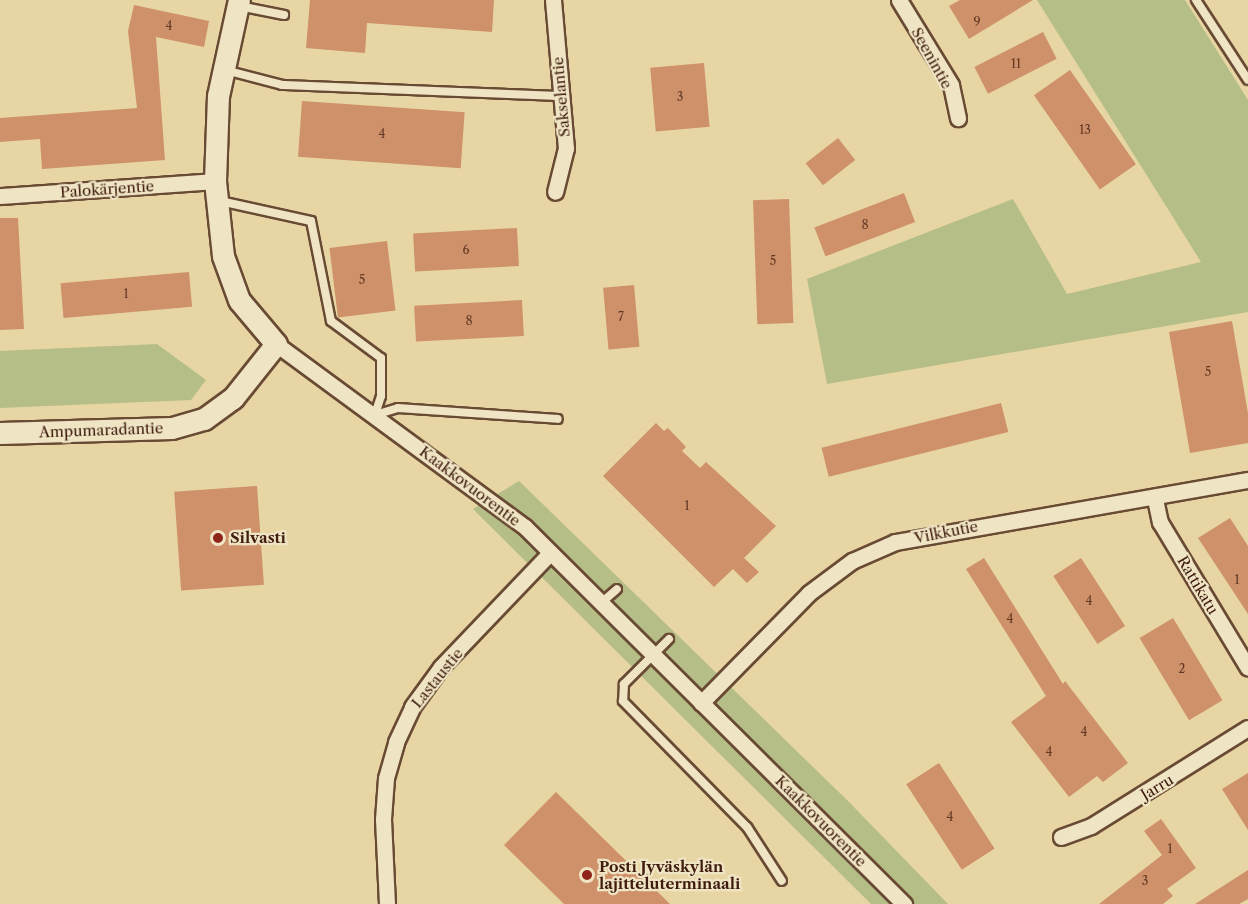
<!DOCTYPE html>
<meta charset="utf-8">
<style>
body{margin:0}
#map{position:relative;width:1248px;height:904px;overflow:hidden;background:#e7d6a3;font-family:"Libre Caslon Text",serif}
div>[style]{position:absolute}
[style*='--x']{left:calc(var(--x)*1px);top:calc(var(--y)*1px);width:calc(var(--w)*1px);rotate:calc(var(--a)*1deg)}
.green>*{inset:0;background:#b4be86}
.building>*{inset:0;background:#cf9169;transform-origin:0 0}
.roads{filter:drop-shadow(2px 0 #694a34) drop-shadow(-2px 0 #694a34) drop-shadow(0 2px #694a34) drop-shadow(0 -2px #694a34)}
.lane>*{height:8px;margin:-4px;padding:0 4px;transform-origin:4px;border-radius:4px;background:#efe4c3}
.street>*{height:15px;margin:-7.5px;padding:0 7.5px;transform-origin:7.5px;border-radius:7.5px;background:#efe4c3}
.secondary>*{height:21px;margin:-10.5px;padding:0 10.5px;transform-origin:10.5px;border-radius:10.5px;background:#efe4c3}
.dots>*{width:16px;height:16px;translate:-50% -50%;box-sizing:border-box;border:3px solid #efe4c3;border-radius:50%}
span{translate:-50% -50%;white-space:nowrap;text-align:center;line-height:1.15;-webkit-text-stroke:4.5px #efe4c3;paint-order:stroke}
.number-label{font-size:12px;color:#633926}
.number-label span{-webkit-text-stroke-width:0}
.street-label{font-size:15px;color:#3f1c0f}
.poi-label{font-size:15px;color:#3f1c0f;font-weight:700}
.left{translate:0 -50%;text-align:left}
</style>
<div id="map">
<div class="green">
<div style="clip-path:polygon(1037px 0,1185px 0,1248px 100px,1248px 312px,827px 384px,807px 279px,1013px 199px,1067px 294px,1201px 262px)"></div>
<div style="clip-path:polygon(157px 344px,206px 380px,191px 400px,0 408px,0 351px)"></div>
<div style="clip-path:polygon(519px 481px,849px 802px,948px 904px,871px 904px,473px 509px)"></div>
</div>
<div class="building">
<div style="clip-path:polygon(310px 0,494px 0,492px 32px,367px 23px,365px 53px,306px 48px)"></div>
<div style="clip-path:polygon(960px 0,1033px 0,969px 39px,949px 6px)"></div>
<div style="clip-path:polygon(134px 5px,209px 21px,204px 47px,156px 37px,165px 160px,42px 169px,40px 139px,0 142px,0 118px,137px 108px,128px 31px)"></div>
<div style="left:1043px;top:32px;width:30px;height:77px;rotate:63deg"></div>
<div style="left:704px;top:63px;width:64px;height:54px;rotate:85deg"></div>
<div style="left:1070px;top:70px;width:115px;height:44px;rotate:55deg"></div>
<div style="left:302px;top:101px;width:163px;height:56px;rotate:4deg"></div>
<div style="left:838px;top:138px;width:28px;height:41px;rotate:52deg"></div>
<div style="left:904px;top:193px;width:31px;height:96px;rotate:69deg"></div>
<div style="left:789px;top:199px;width:124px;height:36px;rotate:88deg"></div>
<div style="clip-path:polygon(0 218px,18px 218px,24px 329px,0 330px)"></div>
<div style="left:517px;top:228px;width:38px;height:104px;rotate:87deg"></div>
<div style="left:387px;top:241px;width:70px;height:58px;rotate:83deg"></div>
<div style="left:189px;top:272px;width:35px;height:129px;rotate:85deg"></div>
<div style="left:634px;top:285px;width:62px;height:31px;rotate:85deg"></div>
<div style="left:522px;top:300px;width:36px;height:108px;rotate:87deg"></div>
<div style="clip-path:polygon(1232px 321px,1248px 413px,1248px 443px,1190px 453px,1169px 332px)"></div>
<div style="left:1001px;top:403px;width:30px;height:185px;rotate:76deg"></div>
<div style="clip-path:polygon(656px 423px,664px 431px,668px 428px,686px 447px,682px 451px,700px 468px,706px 462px,776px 526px,744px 558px,759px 572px,747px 583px,733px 569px,714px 587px,603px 476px)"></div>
<div style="left:257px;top:486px;width:99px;height:83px;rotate:86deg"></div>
<div style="clip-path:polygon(1230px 518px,1248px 546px,1248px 614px,1198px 538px)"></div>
<div style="clip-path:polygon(984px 558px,1063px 684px,1065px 681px,1128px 763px,1103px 782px,1097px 776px,1069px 797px,1011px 722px,1046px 696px,966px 569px)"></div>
<div style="left:1081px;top:558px;width:81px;height:33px;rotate:57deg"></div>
<div style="left:1173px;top:618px;width:96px;height:39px;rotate:59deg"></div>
<div style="left:939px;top:763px;width:102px;height:39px;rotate:57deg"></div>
<div style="clip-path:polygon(1248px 773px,1248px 830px,1222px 789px)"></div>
<div style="clip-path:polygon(556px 792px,670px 904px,564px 904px,504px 845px)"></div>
<div style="clip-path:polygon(1161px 819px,1196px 868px,1167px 889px,1173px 896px,1163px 904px,1099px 904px,1162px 855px,1144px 831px)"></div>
<div style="clip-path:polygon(1248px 870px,1248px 899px,1239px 904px,1195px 904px)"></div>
</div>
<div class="roads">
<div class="lane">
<div style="--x:1196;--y:0;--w:95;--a:57"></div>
<div style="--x:239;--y:6;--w:46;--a:11.3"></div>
<div style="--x:225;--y:70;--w:59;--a:14.7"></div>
<div style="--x:282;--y:85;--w:279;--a:2.3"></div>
<div style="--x:220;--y:201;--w:93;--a:12.4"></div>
<div style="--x:311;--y:221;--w:102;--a:78.7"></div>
<div style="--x:331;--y:321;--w:62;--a:36.5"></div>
<div style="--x:381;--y:358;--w:38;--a:90"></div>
<div style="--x:381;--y:396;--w:20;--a:108"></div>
<div style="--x:375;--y:415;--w:24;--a:-17"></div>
<div style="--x:398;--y:408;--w:160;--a:3.9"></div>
<div style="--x:601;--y:603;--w:21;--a:-41"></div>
<div style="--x:669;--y:639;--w:64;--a:135"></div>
<div style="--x:624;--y:684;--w:17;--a:93"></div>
<div style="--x:623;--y:701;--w:177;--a:45.5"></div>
<div style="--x:747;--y:827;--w:64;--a:57.1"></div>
</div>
<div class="street">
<div style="--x:553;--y:0;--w:149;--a:85"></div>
<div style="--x:566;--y:148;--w:45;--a:104"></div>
<div style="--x:899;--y:0;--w:100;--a:58.5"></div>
<div style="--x:951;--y:85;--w:34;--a:78"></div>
<div style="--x:0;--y:196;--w:216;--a:-4"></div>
<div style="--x:276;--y:344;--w:309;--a:36.3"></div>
<div style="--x:525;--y:527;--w:535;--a:44.85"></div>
<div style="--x:1155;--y:499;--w:24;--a:78"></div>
<div style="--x:1160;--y:522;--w:170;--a:58.9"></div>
<div style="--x:701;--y:703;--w:154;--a:-45.5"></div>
<div style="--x:809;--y:593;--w:54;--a:-36.7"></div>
<div style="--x:852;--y:561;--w:47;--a:-23.8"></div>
<div style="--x:895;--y:542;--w:358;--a:-10"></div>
<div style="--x:1061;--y:837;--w:32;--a:-20"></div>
<div style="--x:1091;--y:826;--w:185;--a:-32"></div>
<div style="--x:387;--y:904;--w:85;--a:-92.7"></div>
<div style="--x:383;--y:819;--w:41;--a:-85.8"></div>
<div style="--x:386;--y:778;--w:37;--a:-74"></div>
<div style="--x:396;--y:742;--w:38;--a:-65"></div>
<div style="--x:412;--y:707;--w:49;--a:-54.1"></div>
<div style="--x:441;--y:667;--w:158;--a:-46.3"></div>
</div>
<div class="secondary">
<div style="--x:0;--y:433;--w:172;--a:-1.7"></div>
<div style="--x:172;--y:428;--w:33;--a:-16"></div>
<div style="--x:204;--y:419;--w:36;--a:-36"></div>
<div style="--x:233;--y:398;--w:69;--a:-51.5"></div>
<div style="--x:276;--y:344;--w:57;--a:-130.1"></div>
<div style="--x:239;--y:300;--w:47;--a:-110"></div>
<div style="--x:223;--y:256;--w:75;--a:-96.1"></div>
<div style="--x:215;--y:181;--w:85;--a:-88"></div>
<div style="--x:218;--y:96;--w:98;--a:-77.7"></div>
</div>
</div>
<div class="dots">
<div style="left:218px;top:538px;background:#8f2418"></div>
<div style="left:587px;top:875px;background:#8f2418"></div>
</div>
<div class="number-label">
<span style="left:977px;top:22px">9</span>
<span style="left:169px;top:26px">4</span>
<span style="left:1016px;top:64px">11</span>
<span style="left:680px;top:97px">3</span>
<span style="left:1085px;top:130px">13</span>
<span style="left:382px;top:134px">4</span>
<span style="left:865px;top:225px">8</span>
<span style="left:466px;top:250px">6</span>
<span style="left:773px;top:261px">5</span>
<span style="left:362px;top:280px">5</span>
<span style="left:126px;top:294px">1</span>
<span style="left:621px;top:317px">7</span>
<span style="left:469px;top:321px">8</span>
<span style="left:1208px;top:372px">5</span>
<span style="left:687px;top:506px">1</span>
<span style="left:1237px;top:580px">1</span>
<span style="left:1089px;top:601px">4</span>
<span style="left:1010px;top:619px">4</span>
<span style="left:1182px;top:669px">2</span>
<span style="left:1084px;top:732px">4</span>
<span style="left:1049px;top:752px">4</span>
<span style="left:950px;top:817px">4</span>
<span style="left:1170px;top:849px">1</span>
<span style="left:1145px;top:881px">3</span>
</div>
<div class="street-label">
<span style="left:932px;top:58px;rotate:61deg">Seenintie</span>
<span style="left:561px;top:97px;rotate:-95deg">Sakselantie</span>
<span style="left:107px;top:189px;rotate:-4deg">Palokärjentie</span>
<span style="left:101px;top:430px;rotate:-2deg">Ampumaradantie</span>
<span style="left:470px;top:486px;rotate:37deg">Kaakkovuorentie</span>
<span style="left:946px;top:532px;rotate:-11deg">Vilkkutie</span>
<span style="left:1198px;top:585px;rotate:59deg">Rattikatu</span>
<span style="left:437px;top:678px;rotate:-51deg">Lastaustie</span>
<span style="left:1157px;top:787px;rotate:-31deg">Jarru</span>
<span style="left:821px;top:821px;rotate:45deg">Kaakkovuorentie</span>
</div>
<div class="poi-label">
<span class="left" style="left:230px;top:538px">Silvasti</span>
<span class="left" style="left:599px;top:875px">Posti Jyväskylän<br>lajitteluterminaali</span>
</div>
</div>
